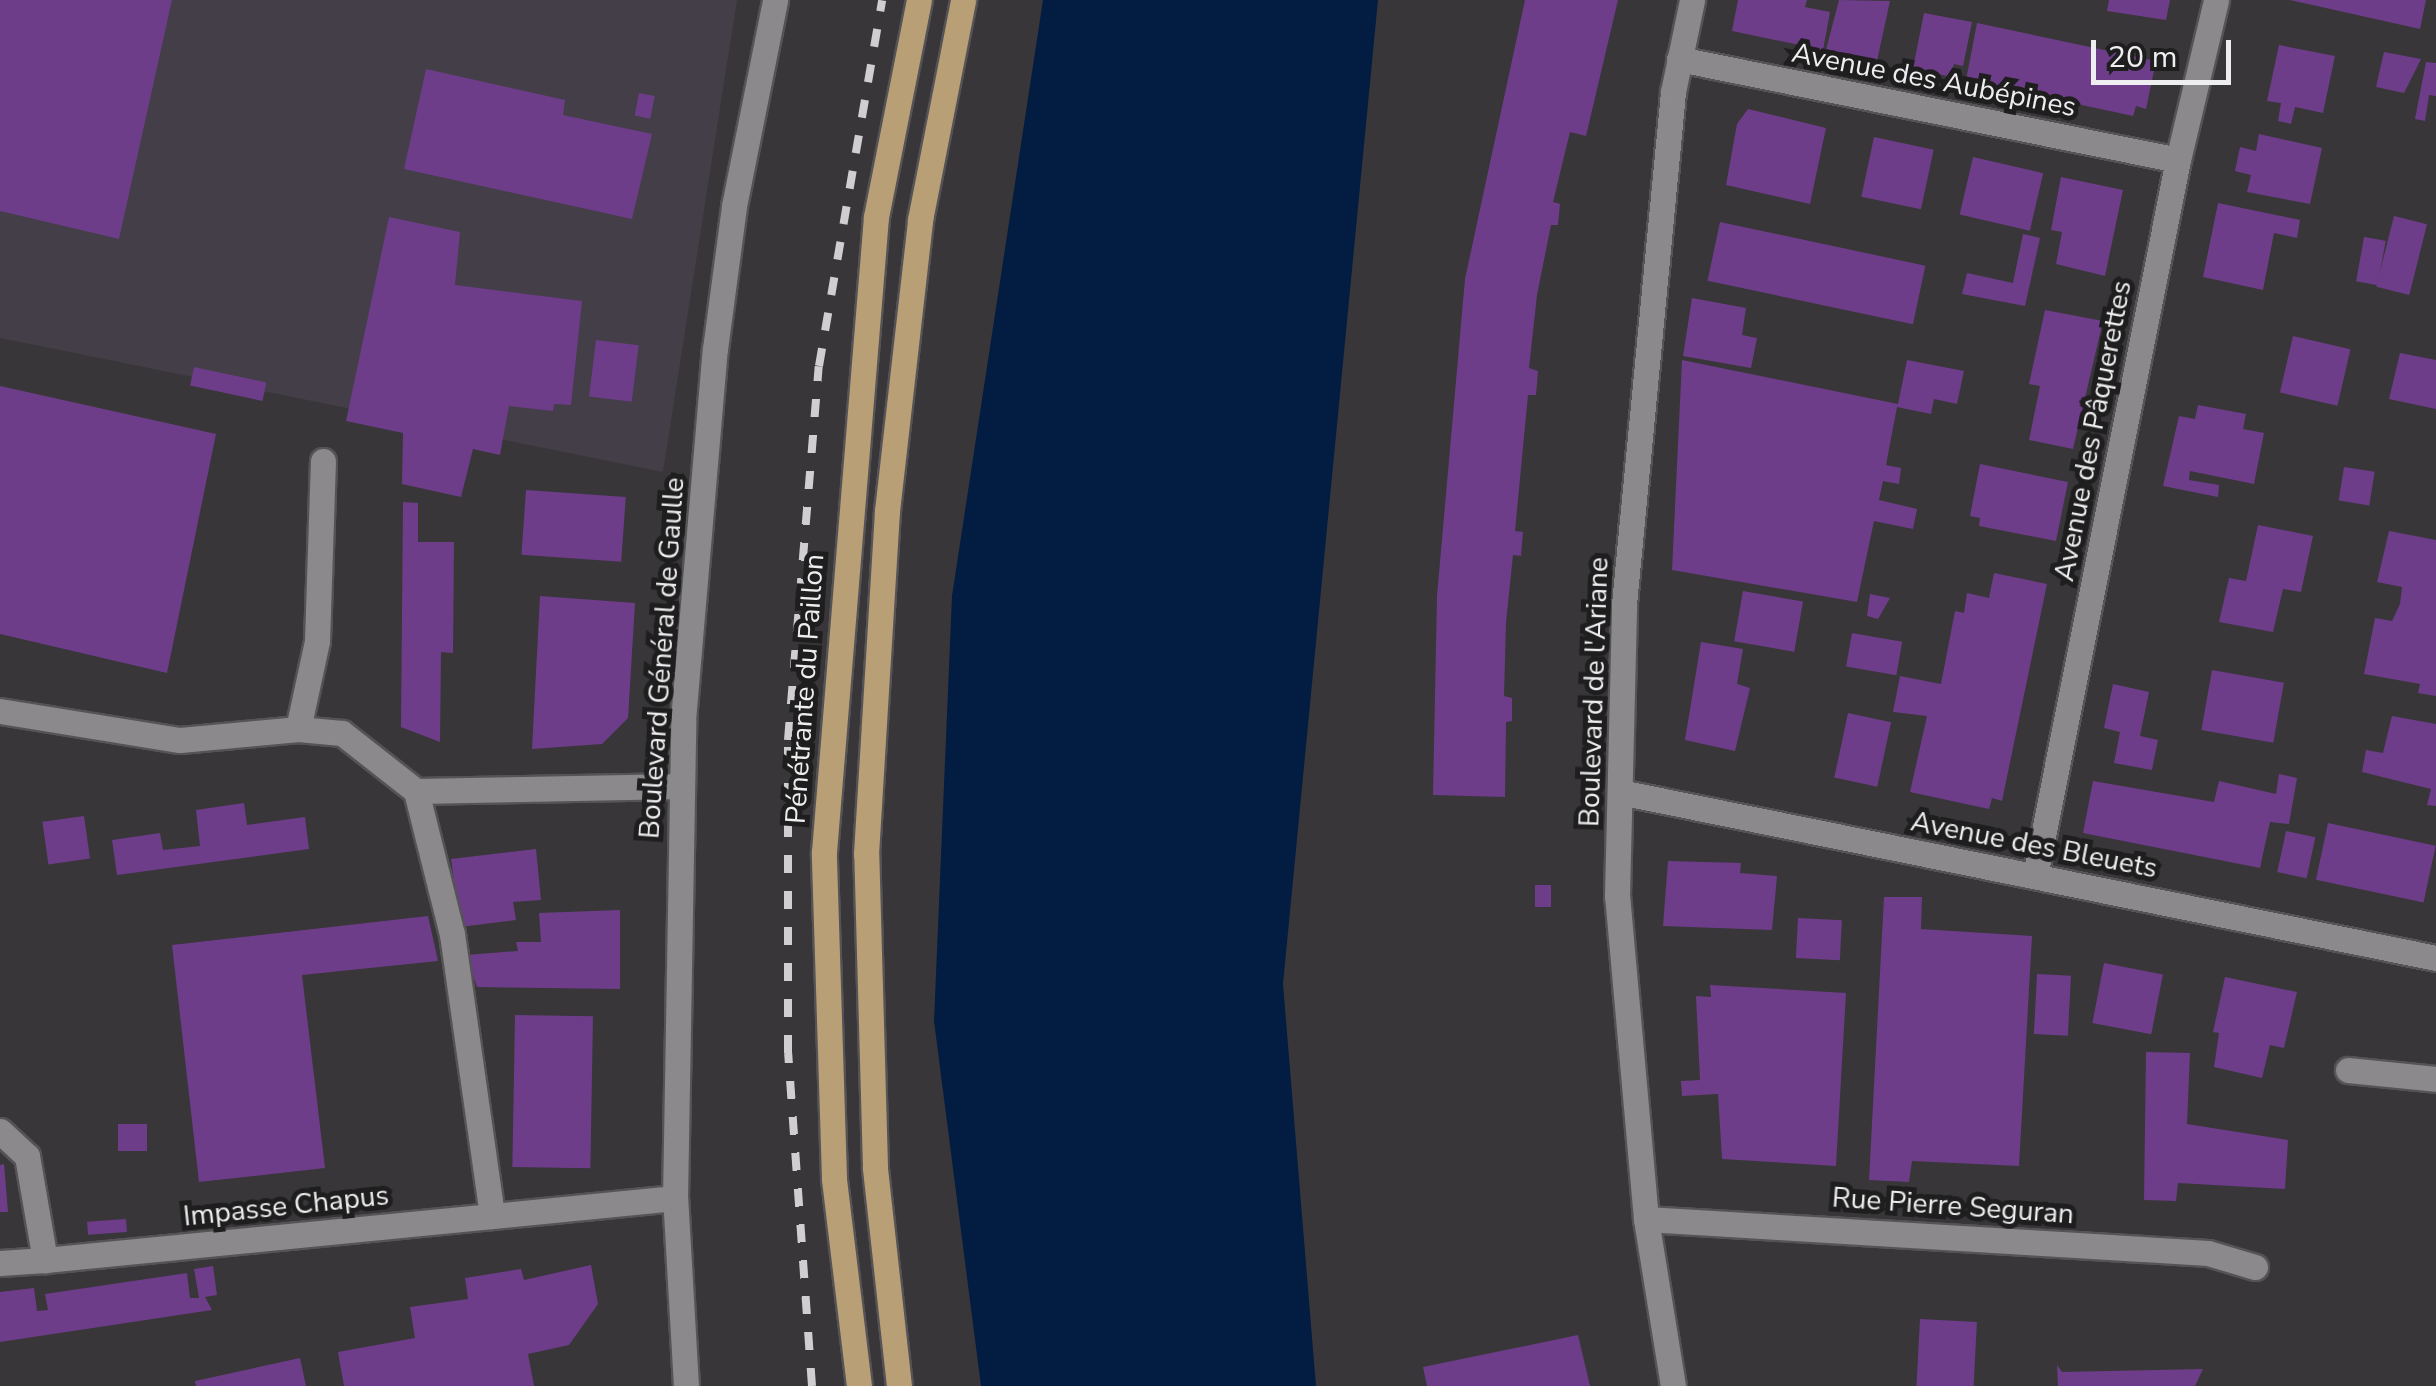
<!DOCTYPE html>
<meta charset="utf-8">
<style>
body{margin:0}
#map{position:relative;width:2436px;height:1386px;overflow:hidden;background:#383639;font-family:"Nunito Sans",sans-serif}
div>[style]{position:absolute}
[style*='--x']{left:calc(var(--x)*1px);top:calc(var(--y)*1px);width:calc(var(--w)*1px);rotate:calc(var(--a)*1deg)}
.built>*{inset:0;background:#433e47}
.water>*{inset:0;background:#031c41}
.building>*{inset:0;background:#6d3d89;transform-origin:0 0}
.roads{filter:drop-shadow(2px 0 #555356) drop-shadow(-2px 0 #555356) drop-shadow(0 2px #555356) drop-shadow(0 -2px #555356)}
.minor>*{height:25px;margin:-12.5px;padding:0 12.5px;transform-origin:12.5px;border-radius:12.5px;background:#8b898c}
.major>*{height:25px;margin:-12.5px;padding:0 12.5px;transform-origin:12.5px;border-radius:12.5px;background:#b99f76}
.rail>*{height:8px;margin-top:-4px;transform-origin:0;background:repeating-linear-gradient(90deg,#d0ced1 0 18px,transparent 0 36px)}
span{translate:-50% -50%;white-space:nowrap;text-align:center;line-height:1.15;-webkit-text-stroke:10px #1f1e1f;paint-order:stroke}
.street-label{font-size:28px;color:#eeedef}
.scale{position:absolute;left:2091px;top:40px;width:140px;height:45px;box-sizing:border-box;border:5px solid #eeedef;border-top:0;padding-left:12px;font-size:30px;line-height:35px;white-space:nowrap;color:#eeedef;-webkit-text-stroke:8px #1f1e1f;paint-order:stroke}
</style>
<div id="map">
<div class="built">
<div style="clip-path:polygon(0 0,737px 0,663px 472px,0 338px)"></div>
</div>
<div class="water">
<div style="clip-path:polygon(1043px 0,1378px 0,1283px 984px,1316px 1386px,981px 1386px,934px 1021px,952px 596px)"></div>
</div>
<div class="building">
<div style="clip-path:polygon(0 0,172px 0,119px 239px,0 211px)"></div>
<div style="clip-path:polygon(1525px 0,1618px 0,1586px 136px,1570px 132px,1553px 202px,1560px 204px,1558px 225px,1551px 225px,1537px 295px,1529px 368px,1538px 371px,1536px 395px,1528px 395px,1515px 531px,1523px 532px,1521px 556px,1513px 555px,1506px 622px,1504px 696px,1512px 698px,1512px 721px,1506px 722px,1505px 797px,1433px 795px,1437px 596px,1465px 279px)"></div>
<div style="clip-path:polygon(1738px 0,1807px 0,1805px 7px,1830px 12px,1823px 50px,1732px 31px)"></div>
<div style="clip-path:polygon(1839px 0,1890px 1px,1877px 61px,1826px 50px)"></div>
<div style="clip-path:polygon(2109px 0,2170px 0,2166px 20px,2107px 11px)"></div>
<div style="clip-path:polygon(2290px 0,2426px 0,2420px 29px)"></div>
<div style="clip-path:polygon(1924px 13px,1972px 22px,1963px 66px,1954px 64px,1951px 77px,1913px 68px)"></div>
<div style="clip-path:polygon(1977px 23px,2156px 61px,2146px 109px,2136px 106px,2133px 116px,1966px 80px)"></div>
<div style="clip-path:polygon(2279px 45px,2335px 56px,2323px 113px,2295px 107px,2291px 124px,2278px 121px,2281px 103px,2267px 101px)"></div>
<div style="clip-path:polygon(2384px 52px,2421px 59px,2404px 93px,2376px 87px)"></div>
<div style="clip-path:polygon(2426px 62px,2436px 63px,2436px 96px,2429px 95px,2425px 121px,2415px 119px)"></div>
<div style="clip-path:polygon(426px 69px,565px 100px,563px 115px,652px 134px,632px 219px,404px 169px)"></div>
<div style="left:639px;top:93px;width:16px;height:23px;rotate:11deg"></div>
<div style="clip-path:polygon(1748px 109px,1826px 128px,1810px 204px,1726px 185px,1737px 124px)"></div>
<div style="clip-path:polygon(2259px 134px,2322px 148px,2310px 204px,2247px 192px,2251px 175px,2235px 171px,2240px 147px,2256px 151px)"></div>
<div style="left:1874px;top:137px;width:61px;height:61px;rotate:12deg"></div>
<div style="left:1973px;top:157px;width:72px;height:59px;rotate:13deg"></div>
<div style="clip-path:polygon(2061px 177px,2123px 190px,2105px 276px,2056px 264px,2062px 232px,2051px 230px)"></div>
<div style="clip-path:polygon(2218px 203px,2300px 220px,2297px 238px,2274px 233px,2263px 290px,2203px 277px)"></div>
<div style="left:2394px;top:216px;width:34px;height:73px;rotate:14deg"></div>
<div style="clip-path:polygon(389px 217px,460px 232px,455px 285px,582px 301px,571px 405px,554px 404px,553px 411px,509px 406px,500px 455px,473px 449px,461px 497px,402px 484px,403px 433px,346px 421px)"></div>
<div style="left:1720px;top:222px;width:210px;height:60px;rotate:12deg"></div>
<div style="clip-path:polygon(2023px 234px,2040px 238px,2025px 306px,1962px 294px,1967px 273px,2013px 283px)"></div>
<div style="left:2364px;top:237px;width:22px;height:45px;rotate:10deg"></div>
<div style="clip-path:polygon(1692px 298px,1746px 308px,1742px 335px,1757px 338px,1751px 368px,1683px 356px)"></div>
<div style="clip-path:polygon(2045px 310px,2103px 321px,2073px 449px,2029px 440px,2040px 386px,2029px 384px)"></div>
<div style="left:2293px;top:336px;width:59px;height:58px;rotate:13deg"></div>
<div style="left:596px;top:340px;width:43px;height:57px;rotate:7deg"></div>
<div style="clip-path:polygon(2400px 353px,2436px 360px,2436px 409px,2389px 399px)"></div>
<div style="clip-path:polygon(1682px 360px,1898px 404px,1907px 360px,1964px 371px,1957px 404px,1934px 399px,1931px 414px,1897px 407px,1886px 465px,1901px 468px,1899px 484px,1883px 481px,1879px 500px,1917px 509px,1913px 529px,1874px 521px,1857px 602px,1672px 570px)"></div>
<div style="left:194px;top:367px;width:74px;height:19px;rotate:12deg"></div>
<div style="clip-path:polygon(0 386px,216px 434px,167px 673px,0 634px)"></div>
<div style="clip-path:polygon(2198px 405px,2246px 414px,2243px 429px,2264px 433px,2254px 484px,2190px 471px,2189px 480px,2219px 485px,2218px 497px,2163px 486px,2179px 416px,2195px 419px)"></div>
<div style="clip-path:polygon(1980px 464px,2068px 482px,2056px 541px,1979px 526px,1980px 518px,1970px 516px)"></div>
<div style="left:2344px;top:467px;width:31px;height:34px;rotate:9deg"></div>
<div style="left:526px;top:490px;width:100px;height:65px;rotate:4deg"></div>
<div style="clip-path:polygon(403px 502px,418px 503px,418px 542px,454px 542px,453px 653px,441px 652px,440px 742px,401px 727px)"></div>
<div style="clip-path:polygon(2258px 525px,2313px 536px,2301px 592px,2283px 589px,2273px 632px,2219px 622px,2229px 578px,2246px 581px)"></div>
<div style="clip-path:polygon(2389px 531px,2436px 540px,2436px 696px,2418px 693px,2420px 684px,2364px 674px,2375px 618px,2392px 621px,2400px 604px,2402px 587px,2377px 582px)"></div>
<div style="clip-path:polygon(1994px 573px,2047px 584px,2002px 801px,1992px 798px,1989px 809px,1910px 792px,1927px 716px,1893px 712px,1900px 676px,1941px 684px,1955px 611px,1964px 613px,1967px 593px,1989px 598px)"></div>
<div style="left:1743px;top:591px;width:61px;height:51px;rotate:10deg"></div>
<div style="clip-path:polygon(1870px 594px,1890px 598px,1878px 619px,1867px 616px)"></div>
<div style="clip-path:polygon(540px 596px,635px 603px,628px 718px,602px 744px,532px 749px)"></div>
<div style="left:1852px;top:633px;width:51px;height:34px;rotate:10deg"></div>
<div style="clip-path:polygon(1701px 642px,1743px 649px,1737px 684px,1750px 688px,1735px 751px,1685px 740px)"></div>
<div style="left:2212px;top:670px;width:73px;height:61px;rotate:10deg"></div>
<div style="clip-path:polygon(2113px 684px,2149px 692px,2140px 736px,2158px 740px,2152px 770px,2114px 763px,2120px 732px,2104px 728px)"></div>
<div style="left:1848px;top:713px;width:44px;height:66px;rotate:12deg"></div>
<div style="clip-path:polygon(2392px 716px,2436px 724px,2436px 806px,2427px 805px,2431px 789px,2362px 772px,2366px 750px,2383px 753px)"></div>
<div style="clip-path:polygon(2279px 774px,2297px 778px,2289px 824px,2270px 822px,2260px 868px,2083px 833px,2093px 781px,2214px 802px,2219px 781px,2276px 794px)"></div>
<div style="clip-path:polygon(244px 803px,247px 825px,305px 817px,309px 849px,117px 875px,112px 840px,160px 833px,163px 850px,200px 846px,196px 810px)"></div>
<div style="left:84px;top:816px;width:43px;height:42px;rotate:82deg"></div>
<div style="left:2328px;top:823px;width:110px;height:58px;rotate:12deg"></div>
<div style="left:2286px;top:831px;width:30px;height:42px;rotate:12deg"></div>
<div style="clip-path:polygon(536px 849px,541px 900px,513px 902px,516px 920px,460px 927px,451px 859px)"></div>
<div style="clip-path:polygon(1668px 861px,1741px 863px,1740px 873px,1777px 876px,1772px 930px,1663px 926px)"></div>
<div style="left:1535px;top:885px;width:16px;height:22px"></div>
<div style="clip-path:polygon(1884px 897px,1922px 897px,1921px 929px,2032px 936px,2019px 1166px,1912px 1161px,1909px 1182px,1869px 1180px)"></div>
<div style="clip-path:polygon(620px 910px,620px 989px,477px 987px,466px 955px,518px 951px,516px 942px,541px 942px,539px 913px)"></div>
<div style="clip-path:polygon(428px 916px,438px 961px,302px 975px,325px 1168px,199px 1182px,172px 945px)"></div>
<div style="left:1798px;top:918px;width:44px;height:40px;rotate:3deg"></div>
<div style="left:2104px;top:963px;width:60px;height:61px;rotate:11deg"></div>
<div style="left:2037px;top:974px;width:34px;height:60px;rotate:3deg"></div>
<div style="clip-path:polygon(2225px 977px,2297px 992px,2284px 1048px,2270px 1045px,2262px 1078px,2214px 1067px,2219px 1033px,2213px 1032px)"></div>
<div style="clip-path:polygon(1710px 985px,1846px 993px,1836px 1166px,1722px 1159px,1718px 1094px,1682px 1096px,1681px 1081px,1700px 1080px,1696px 996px,1711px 997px)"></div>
<div style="left:515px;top:1015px;width:78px;height:152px;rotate:1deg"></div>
<div style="clip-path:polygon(2146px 1052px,2190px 1053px,2187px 1124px,2288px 1140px,2285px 1189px,2178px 1183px,2176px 1201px,2144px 1200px)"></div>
<div style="left:118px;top:1124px;width:29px;height:27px"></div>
<div style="clip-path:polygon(4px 1164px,8px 1212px,0 1212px,0 1165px)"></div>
<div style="left:126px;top:1219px;width:13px;height:39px;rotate:86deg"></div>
<div style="clip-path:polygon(591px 1265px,598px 1304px,569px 1345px,528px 1354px,534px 1386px,344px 1386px,338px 1352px,415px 1338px,410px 1307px,468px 1299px,465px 1278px,521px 1269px,524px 1280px)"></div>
<div style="clip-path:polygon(213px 1266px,217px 1295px,205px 1297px,212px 1310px,0 1342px,0 1292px,34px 1288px,37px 1311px,48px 1310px,45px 1294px,187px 1273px,190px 1298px,199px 1298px,194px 1269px)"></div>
<div style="left:1920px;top:1319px;width:57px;height:67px;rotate:3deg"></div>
<div style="clip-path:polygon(1578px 1335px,1590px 1386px,1427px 1386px,1423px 1367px)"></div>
<div style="clip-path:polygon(300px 1358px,306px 1386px,196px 1386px,195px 1381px)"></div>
<div style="clip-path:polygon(2057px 1365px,2062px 1372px,2203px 1369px,2195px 1386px,2058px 1386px)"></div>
</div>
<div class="roads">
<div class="minor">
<div style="--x:1679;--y:59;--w:509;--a:11.44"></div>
<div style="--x:0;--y:711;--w:182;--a:9.2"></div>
<div style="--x:180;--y:740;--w:119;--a:-5.3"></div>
<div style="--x:298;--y:729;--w:44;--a:5.2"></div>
<div style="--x:342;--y:733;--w:94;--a:38.1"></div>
<div style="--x:416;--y:791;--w:266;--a:-1.1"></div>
<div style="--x:298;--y:729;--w:90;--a:-77.8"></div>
<div style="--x:317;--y:641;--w:180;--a:-88.1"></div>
<div style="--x:416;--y:791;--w:147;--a:75.9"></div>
<div style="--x:452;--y:934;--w:285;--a:81.9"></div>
<div style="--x:1620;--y:792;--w:833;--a:11.5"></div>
<div style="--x:2035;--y:876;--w:730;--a:-78.71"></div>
<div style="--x:2178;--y:160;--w:164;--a:-76.6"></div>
<div style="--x:2348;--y:1070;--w:88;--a:5.8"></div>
<div style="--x:0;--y:1131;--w:37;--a:43"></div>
<div style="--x:27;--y:1156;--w:106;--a:80.2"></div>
<div style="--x:45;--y:1260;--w:633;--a:-5.62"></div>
<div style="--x:1646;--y:1219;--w:563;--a:3.46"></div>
<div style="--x:2208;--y:1253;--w:49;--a:16.6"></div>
<div style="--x:0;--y:1263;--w:45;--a:-3.8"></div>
<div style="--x:686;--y:1386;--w:188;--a:-93.3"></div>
<div style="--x:675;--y:1198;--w:478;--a:-89"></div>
<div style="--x:683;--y:720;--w:372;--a:-85.1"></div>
<div style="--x:715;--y:349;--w:144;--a:-82.4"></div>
<div style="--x:734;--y:206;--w:210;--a:-78.7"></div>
<div style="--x:1673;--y:1386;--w:169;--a:-99.2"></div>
<div style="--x:1646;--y:1219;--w:324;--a:-95.1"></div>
<div style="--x:1617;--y:896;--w:292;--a:-88.6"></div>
<div style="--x:1624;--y:604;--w:514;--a:-84.53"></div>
<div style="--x:1673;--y:92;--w:94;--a:-78.3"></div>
</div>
<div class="major">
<div style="--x:859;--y:1386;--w:209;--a:-96.9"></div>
<div style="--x:834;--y:1178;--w:326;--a:-91.8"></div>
<div style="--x:824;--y:852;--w:637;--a:-85.32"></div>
<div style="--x:876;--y:217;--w:221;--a:-78.8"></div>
<div style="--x:899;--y:1386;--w:220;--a:-96.3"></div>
<div style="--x:875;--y:1167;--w:313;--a:-91.6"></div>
<div style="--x:866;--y:854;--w:344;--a:-86.5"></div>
<div style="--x:887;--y:511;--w:293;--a:-83.5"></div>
<div style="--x:920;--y:220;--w:224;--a:-78.9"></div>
</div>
</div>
<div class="rail">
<div style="--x:812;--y:1386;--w:334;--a:-94.1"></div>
<div style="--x:788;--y:1053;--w:313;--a:-90"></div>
<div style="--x:788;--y:740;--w:375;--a:-85.3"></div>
<div style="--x:819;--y:366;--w:371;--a:-80.2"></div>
</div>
<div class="street-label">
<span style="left:1934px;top:80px;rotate:11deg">Avenue des Aubépines</span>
<span style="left:2093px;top:431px;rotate:-79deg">Avenue des Pâquerettes</span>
<span style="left:662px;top:658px;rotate:-86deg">Boulevard Général de Gaulle</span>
<span style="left:805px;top:689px;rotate:-86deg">Pénétrante du Paillon</span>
<span style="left:1594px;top:692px;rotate:-88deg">Boulevard de l'Ariane</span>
<span style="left:2034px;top:845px;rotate:11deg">Avenue des Bleuets</span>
<span style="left:286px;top:1206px;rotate:-6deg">Impasse Chapus</span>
<span style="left:1953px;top:1206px;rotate:4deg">Rue Pierre Seguran</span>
</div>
<div class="scale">20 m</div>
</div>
